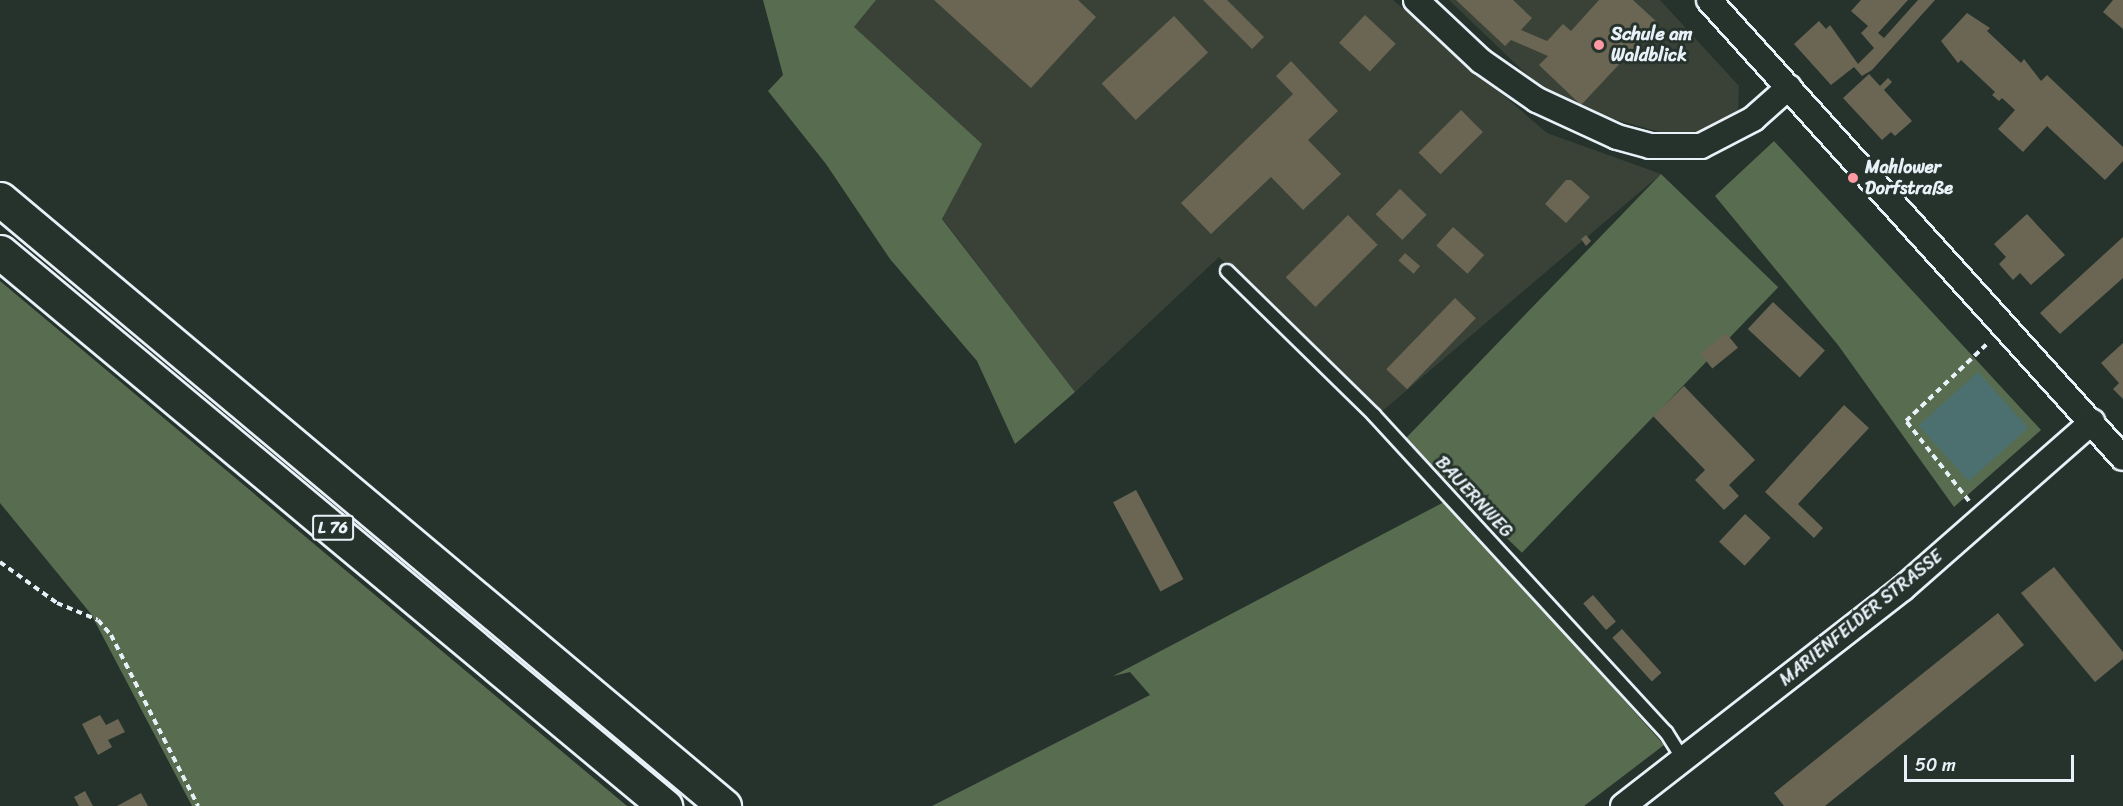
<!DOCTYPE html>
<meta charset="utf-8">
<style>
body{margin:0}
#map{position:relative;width:2123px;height:806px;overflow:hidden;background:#26332d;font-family:Sriracha,sans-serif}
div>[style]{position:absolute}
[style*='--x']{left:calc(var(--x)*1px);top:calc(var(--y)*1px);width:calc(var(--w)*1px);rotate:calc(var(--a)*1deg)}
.built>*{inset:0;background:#3a4238}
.green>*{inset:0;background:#586c50;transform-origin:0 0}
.water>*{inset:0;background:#4b706f;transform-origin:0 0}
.building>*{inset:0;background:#6a6653;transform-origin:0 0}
.path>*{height:4px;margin-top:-2px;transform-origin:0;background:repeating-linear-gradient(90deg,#e8f1f8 0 6px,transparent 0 10.5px)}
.roads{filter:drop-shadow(2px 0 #e8f1f8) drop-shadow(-2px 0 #e8f1f8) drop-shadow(0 2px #e8f1f8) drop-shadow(0 -2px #e8f1f8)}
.service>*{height:12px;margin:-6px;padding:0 6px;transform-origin:6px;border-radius:6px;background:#26332d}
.minor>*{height:24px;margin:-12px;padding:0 12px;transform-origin:12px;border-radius:12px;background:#26332d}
.primary>*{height:33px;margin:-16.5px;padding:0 16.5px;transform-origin:16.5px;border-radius:16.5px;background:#26332d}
.dots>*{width:16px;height:16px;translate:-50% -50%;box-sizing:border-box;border:3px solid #26332d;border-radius:50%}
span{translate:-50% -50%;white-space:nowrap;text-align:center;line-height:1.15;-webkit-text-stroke:6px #26332d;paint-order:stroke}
.shield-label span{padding:2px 4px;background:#26332d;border:2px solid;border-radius:4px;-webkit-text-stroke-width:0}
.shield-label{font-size:16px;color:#e8f1f8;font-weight:700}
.poi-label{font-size:18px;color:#e8f1f8;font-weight:700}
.left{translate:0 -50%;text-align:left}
.street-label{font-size:18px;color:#e8f1f8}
.scale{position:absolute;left:1904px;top:755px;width:170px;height:27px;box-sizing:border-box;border:3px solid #e8f1f8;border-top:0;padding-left:8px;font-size:18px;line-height:21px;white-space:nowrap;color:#e8f1f8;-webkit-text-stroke:4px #26332d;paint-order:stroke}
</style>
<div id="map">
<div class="built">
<div style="clip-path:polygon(876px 0,1393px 0,1547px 133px,1661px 174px,1380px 413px,1219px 257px,1075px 392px,942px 218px,854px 27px)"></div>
<div style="clip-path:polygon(1449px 0,1660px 0,1739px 86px,1738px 110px,1699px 143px,1603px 116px,1543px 90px)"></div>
</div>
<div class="green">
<div style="clip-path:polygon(763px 0,876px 0,854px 27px,982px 144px,942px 219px,1075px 392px,1015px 444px,977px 361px,890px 259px,826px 164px,768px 91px,783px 75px)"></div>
<div style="clip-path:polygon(1774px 141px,2041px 430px,1954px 507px,1838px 345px,1715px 196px)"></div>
<div style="left:1661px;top:174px;width:163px;height:369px;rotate:44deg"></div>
<div style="clip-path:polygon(0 281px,627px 806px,192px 806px,91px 614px,0 503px)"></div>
<div style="clip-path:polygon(1446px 501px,1664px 745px,1584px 806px,932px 806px,1150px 695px,1130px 672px,1113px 676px)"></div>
</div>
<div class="water">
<div style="left:1978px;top:372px;width:75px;height:80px;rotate:48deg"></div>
</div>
<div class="building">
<div style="clip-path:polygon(934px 0,1078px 0,1096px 17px,1031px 88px)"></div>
<div style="clip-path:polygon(1203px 0,1227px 0,1264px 37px,1252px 49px)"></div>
<div style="clip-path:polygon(1456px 0,1513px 0,1532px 18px,1521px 30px,1547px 41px,1563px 24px,1571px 31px,1599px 0,1633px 0,1658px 23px,1581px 105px,1539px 65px,1548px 56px,1511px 40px,1505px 46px)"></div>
<div style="clip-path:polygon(1861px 0,1908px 0,1878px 33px,1884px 38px,1918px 0,1935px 0,1872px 70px,1862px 76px,1854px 67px,1831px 85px,1794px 44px,1819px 21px,1826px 29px,1830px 25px,1858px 64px,1874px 48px,1861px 33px,1868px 26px,1851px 11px)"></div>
<div style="clip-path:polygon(2113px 0,2123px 0,2123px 29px,2103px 12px)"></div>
<div style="clip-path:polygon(1967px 13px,1990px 28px,1987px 31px,2021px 63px,2024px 59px,2041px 81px,2047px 75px,2123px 147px,2123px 161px,2105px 180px,2047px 126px,2023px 152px,1998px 129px,2015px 110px,2002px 98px,1999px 101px,1992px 95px,1995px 92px,1961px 60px,1958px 63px,1941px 41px)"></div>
<div style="left:1365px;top:15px;width:42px;height:38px;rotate:43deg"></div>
<div style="left:1174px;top:16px;width:50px;height:99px;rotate:47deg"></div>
<div style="clip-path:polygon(1291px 61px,1338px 111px,1308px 140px,1341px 174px,1303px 210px,1271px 177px,1211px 234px,1181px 203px,1293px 94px,1276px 76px)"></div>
<div style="clip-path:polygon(1869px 74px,1880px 86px,1888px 78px,1892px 82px,1884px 90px,1912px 121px,1895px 136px,1891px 132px,1882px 140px,1843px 98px)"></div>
<div style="left:1461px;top:110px;width:31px;height:60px;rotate:45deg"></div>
<div style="clip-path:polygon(1566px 180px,1571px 180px,1590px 197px,1566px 223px,1545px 204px)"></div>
<div style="left:1400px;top:189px;width:37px;height:35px;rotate:44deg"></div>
<div style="clip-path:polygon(2027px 214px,2065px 255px,2031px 285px,2020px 273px,2013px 280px,1999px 264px,2006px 257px,1994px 244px)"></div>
<div style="left:1348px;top:215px;width:42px;height:88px;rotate:45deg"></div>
<div style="left:1453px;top:227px;width:42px;height:25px;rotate:42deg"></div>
<div style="clip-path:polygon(1586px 235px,1591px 241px,1586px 246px,1581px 239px)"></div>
<div style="clip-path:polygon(2123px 237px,2123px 278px,2060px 334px,2040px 313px)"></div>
<div style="left:1405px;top:253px;width:20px;height:10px;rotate:41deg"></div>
<div style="left:1455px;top:298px;width:29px;height:99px;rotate:44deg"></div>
<div style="left:1773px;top:302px;width:71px;height:37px;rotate:43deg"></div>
<div style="left:1726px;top:333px;width:19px;height:33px;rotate:51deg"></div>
<div style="clip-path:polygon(2123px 343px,2123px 399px,2113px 389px,2119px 383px,2101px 363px)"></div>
<div style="clip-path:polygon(1684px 386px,1755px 460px,1729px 485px,1739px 496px,1724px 510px,1695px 480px,1705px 470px,1653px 416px)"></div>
<div style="clip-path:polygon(1844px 405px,1869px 428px,1798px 504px,1823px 528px,1814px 538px,1765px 492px)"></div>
<div style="left:1136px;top:490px;width:101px;height:26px;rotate:62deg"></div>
<div style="left:1745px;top:514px;width:35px;height:38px;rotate:43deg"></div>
<div style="clip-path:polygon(2054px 567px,2123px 652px,2123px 659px,2095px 682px,2021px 593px)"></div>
<div style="left:1593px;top:595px;width:35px;height:13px;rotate:49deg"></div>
<div style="clip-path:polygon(1998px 613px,2024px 645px,1825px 806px,1784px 806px,1774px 793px)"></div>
<div style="left:1622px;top:629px;width:59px;height:13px;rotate:48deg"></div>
<div style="clip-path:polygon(100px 715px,106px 725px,118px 719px,125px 732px,108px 740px,112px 747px,98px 755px,82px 724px)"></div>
<div style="clip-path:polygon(85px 791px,93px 806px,79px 806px,74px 797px)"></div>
<div style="clip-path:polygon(141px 793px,148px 806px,117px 806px)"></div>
</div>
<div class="path">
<div style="--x:1969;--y:501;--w:102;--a:-128.2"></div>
<div style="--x:1906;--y:421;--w:115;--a:-43.6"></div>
<div style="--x:0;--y:562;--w:70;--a:35.7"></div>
<div style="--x:57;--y:603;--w:44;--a:22.5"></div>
<div style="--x:98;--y:620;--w:20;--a:49"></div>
<div style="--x:111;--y:635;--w:192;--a:63"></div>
</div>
<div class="roads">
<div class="service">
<div style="--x:1227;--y:271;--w:206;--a:44.4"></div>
<div style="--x:1374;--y:415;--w:431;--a:47.4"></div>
<div style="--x:1666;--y:732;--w:32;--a:58"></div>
</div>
<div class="minor">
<div style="--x:1416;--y:0;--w:89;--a:43.2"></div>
<div style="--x:1481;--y:61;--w:68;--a:34.9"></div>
<div style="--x:1537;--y:100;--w:88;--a:24.8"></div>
<div style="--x:1617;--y:137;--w:34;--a:15"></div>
<div style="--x:1650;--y:146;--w:51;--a:0"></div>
<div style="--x:1701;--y:146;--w:59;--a:-27.4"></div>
<div style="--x:1753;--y:119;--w:48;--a:-41.6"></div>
<div style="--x:1709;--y:0;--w:617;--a:47.89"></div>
<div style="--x:1623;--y:806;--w:355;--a:-37.9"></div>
<div style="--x:1903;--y:588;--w:252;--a:-41.3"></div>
</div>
<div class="primary">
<div style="--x:0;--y:199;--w:945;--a:39.98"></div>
<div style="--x:0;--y:252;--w:866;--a:39.8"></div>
</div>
</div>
<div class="dots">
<div style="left:1599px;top:45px;background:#ff9aa2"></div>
<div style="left:1853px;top:178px;background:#ff9aa2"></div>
</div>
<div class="shield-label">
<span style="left:333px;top:528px">L 76</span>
</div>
<div class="poi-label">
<span class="left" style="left:1611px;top:45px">Schule am<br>Waldblick</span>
<span class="left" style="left:1865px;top:178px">Mahlower<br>Dorfstraße</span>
</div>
<div class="street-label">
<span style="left:1474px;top:497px;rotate:47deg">BAUERNWEG</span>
<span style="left:1861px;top:618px;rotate:-39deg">MARIENFELDER STRASSE</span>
</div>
<div class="scale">50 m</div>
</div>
